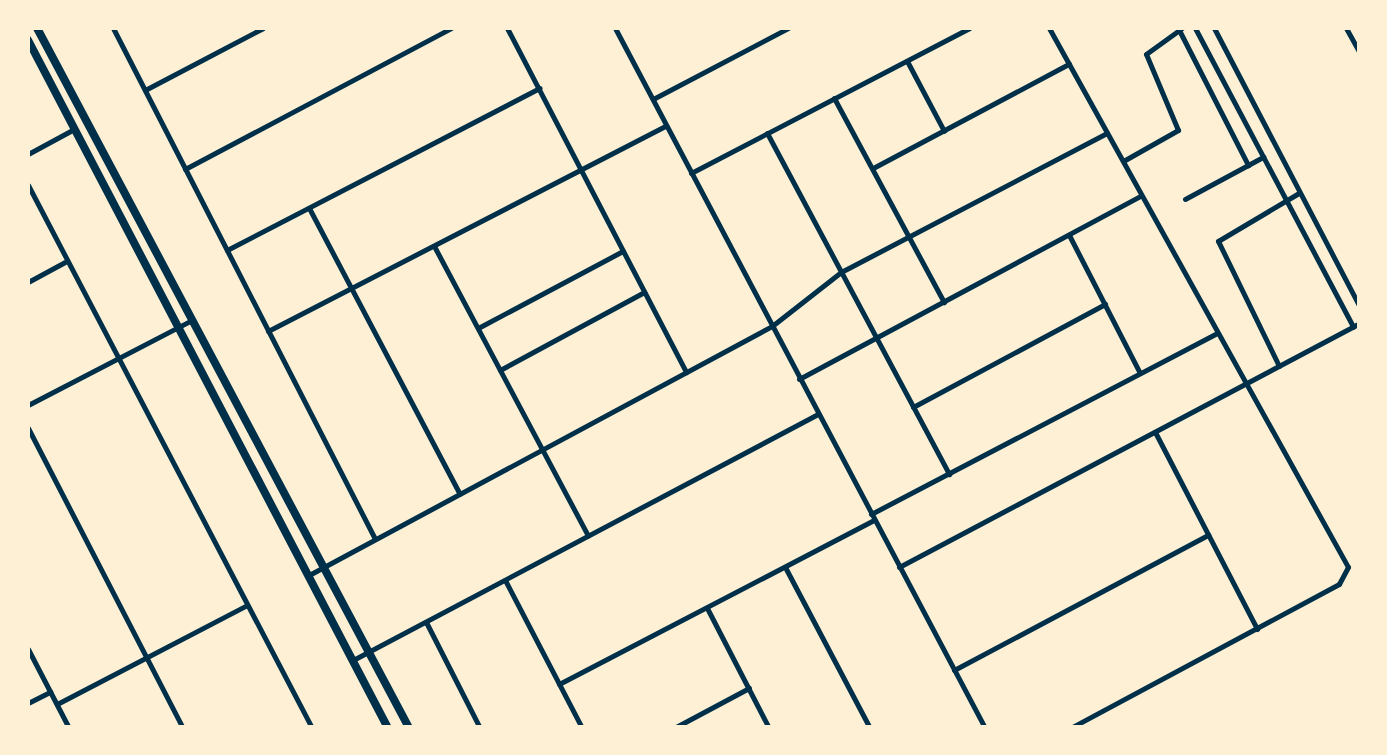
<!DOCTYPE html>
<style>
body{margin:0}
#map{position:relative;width:1387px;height:755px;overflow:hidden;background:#fdf0d5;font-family:"Open Sans",sans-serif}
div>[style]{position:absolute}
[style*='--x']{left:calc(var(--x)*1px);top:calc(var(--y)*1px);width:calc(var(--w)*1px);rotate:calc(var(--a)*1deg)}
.minor>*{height:5px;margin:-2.5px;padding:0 2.5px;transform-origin:2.5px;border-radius:2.5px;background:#003049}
.trunk>*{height:8px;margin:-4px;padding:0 4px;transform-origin:4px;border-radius:4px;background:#003049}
span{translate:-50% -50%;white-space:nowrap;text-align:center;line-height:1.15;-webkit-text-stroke:9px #fdf0d5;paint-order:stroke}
.frame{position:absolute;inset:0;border:30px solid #fdf0d5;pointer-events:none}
</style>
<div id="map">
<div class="minor">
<div style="--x:113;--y:28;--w:574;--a:62.85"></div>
<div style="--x:507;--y:28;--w:388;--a:62.5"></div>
<div style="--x:615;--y:28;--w:792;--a:62.14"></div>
<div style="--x:1049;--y:28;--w:616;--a:60.98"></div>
<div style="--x:1348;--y:567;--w:19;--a:118"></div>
<div style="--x:1339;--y:584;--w:304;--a:151.8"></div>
<div style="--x:1195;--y:28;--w:338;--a:62.1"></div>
<div style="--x:1214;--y:28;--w:315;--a:62.4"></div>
<div style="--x:1346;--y:28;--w:29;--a:61"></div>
<div style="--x:1179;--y:30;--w:152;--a:62.9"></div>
<div style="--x:907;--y:61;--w:79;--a:62.1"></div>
<div style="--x:145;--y:90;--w:133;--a:-27.7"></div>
<div style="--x:834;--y:98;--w:232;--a:61.7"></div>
<div style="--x:653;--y:99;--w:153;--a:-27.7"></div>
<div style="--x:767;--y:133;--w:387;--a:61.9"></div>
<div style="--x:28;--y:154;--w:52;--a:-28.5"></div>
<div style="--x:1125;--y:160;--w:61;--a:-29.5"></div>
<div style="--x:1178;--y:130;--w:82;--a:-112.8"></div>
<div style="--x:1146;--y:54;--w:44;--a:-35.8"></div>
<div style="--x:873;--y:168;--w:222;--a:-28"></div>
<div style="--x:185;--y:169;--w:301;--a:-27.9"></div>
<div style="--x:691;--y:173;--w:314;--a:-27.5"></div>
<div style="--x:28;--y:185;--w:613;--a:62.39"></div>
<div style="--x:1185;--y:199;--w:89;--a:-28.3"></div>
<div style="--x:309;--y:208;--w:323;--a:62.2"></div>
<div style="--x:1069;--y:235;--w:155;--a:62.8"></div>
<div style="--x:434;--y:246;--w:328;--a:62"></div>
<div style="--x:227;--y:250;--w:352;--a:-27.4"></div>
<div style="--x:28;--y:282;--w:42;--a:-28.4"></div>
<div style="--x:478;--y:328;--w:164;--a:-28"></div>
<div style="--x:268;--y:331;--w:447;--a:-27.3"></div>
<div style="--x:1279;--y:366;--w:139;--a:-116"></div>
<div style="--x:1218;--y:241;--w:94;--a:-30.7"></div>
<div style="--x:500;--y:370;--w:164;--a:-28.4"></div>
<div style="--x:799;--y:379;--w:388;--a:-28.2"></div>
<div style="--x:28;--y:405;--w:185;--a:-27.4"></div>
<div style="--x:913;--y:407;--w:218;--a:-28.2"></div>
<div style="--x:28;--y:428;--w:338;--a:62.7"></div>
<div style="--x:1155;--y:432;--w:222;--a:62.6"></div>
<div style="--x:871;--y:514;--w:389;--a:-27.6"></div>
<div style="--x:785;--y:567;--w:182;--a:62.2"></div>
<div style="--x:899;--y:567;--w:522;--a:-27.89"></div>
<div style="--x:309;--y:575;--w:526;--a:-28.27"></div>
<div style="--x:772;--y:326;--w:88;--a:-38"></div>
<div style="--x:841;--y:272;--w:300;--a:-27.6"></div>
<div style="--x:505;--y:580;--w:167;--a:62.5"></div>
<div style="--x:707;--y:608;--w:135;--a:62.7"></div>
<div style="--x:426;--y:622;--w:119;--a:63"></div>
<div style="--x:28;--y:649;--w:89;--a:62.6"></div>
<div style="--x:353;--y:660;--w:526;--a:-27.88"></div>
<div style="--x:954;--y:670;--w:288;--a:-28"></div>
<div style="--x:559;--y:684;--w:355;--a:-27.5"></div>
<div style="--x:28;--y:703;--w:25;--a:-27"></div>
<div style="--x:57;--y:704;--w:212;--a:-27.5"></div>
<div style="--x:674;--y:728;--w:85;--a:-28.1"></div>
</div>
<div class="trunk">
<div style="--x:37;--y:28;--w:793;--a:62.01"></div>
<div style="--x:28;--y:40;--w:776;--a:62.38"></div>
</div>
<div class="frame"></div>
</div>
